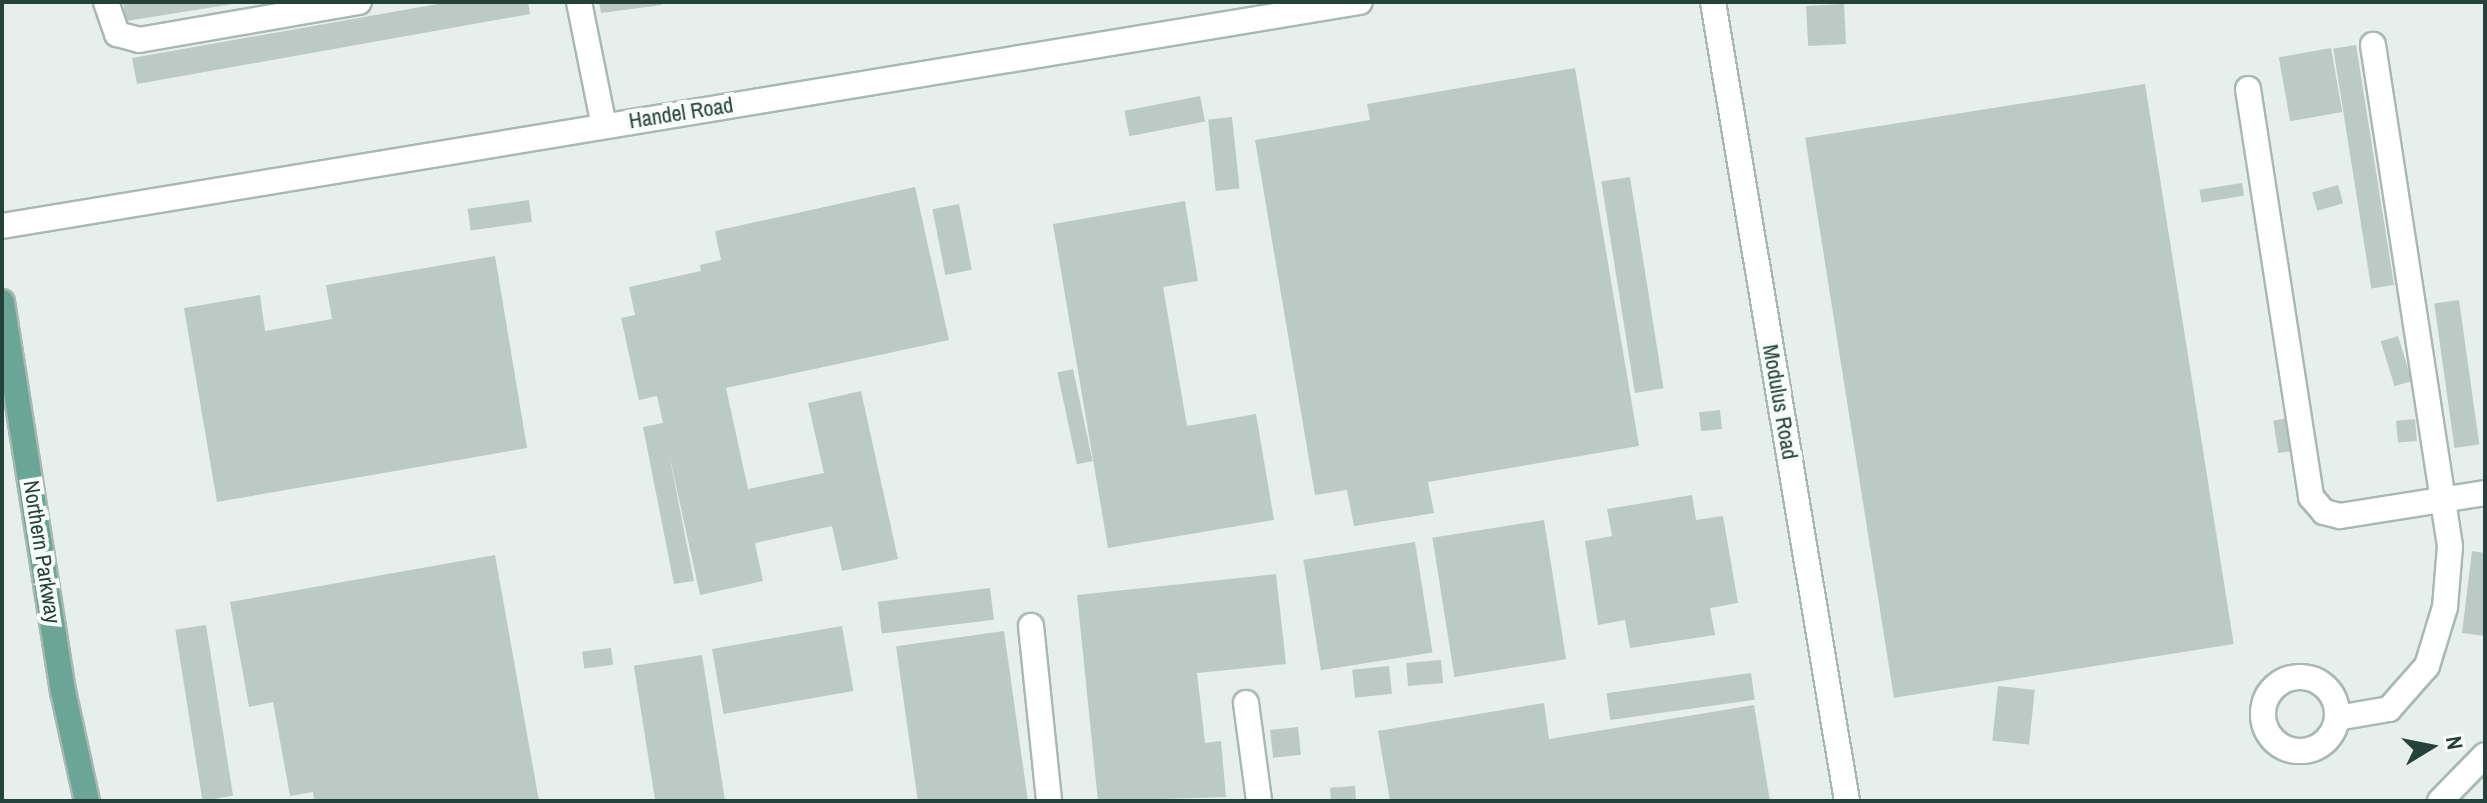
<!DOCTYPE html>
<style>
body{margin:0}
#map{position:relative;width:2487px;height:803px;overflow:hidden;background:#e6efeb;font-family:"Archivo Narrow",sans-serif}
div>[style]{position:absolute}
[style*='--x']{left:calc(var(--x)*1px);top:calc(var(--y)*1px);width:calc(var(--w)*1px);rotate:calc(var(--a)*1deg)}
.building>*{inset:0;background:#bbcac4;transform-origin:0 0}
.roads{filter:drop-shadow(2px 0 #a8b8b2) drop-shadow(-2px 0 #a8b8b2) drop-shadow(0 2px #a8b8b2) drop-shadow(0 -2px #a8b8b2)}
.minor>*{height:24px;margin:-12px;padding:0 12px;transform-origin:12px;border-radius:12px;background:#fff}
.minor>.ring{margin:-12px;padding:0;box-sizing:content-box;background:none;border:24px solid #fff;border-radius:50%}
.major>*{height:24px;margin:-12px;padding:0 12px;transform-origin:12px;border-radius:12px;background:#6aa596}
span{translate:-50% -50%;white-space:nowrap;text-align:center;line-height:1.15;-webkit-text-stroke:8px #f7fbf9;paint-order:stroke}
.street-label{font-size:22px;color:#24423a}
.frame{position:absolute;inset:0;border:4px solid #24423a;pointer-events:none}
.north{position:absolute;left:2391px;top:707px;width:80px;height:80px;-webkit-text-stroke:6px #f7fbf9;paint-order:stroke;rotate:80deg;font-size:22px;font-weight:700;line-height:32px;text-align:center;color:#24423a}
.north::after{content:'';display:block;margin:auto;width:28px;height:36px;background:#24423a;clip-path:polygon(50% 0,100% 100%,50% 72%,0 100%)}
</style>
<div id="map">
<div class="building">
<div style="clip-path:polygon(123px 2px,233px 2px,233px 4px,126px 21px)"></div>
<div style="clip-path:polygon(449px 2px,528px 2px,530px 14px,137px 84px,132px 58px)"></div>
<div style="clip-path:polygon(599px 2px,662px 2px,662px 5px,601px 13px)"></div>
<div style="left:1844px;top:4px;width:40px;height:38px;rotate:87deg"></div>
<div style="left:2356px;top:45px;width:243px;height:23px;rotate:81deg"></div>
<div style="left:2331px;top:48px;width:65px;height:53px;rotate:80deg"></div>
<div style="clip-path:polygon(1575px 68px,1639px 446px,1428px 482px,1434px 513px,1354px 526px,1347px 490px,1315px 495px,1255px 140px,1370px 120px,1367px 104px)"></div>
<div style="left:2145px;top:84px;width:567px;height:344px;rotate:81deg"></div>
<div style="left:1200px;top:96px;width:26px;height:77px;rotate:79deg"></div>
<div style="left:1232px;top:117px;width:72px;height:24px;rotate:84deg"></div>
<div style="left:1630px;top:177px;width:214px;height:29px;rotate:81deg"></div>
<div style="left:2242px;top:183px;width:13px;height:43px;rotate:81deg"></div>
<div style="left:2338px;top:185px;width:19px;height:27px;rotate:74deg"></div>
<div style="clip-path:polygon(915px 187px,949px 340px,726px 388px,748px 489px,824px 473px,808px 403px,861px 391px,898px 559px,842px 571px,832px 526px,755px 543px,763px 581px,700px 595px,668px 449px,694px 581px,674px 584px,643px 427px,663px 423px,657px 396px,639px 400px,621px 318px,635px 315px,629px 287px,701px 271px,700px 265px,721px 260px,715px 231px)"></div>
<div style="left:529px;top:200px;width:22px;height:62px;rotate:82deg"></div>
<div style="clip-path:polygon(1185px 201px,1198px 281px,1163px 287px,1187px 426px,1256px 414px,1274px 520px,1108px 548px,1053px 224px)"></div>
<div style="left:959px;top:204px;width:67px;height:27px;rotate:79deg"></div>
<div style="clip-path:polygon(495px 256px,527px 448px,217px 502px,184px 308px,260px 295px,265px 331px,332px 319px,326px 285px)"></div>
<div style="left:2459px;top:300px;width:146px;height:25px;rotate:82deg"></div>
<div style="left:2398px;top:336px;width:47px;height:18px;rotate:73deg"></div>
<div style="left:1073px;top:369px;width:94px;height:16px;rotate:78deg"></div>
<div style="left:1720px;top:410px;width:19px;height:21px;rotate:84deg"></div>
<div style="left:2289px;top:418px;width:33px;height:16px;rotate:81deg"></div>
<div style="left:2415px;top:419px;width:22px;height:19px;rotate:85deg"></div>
<div style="clip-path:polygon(1692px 495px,1696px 520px,1723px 516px,1738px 603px,1710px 608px,1715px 635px,1630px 648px,1625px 620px,1598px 625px,1585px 541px,1612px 536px,1607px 509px)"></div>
<div style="left:1544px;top:520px;width:141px;height:113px;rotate:81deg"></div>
<div style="left:1415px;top:542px;width:112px;height:113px;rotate:81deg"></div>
<div style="clip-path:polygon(2472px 551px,2485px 553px,2485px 636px,2462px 633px)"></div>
<div style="clip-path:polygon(495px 555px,539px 801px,314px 801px,313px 792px,290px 796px,273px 702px,249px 707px,230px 602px)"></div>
<div style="clip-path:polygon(1276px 574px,1286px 664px,1197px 673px,1205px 743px,1221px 741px,1226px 797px,1098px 801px,1077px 595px)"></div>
<div style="left:990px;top:588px;width:32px;height:113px;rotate:83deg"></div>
<div style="left:206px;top:625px;width:173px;height:31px;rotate:81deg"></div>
<div style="left:842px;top:626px;width:66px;height:132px;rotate:80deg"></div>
<div style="left:1004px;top:631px;width:172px;height:109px;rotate:82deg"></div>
<div style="left:611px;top:648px;width:17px;height:29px;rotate:83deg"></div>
<div style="left:702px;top:655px;width:148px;height:69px;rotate:81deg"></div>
<div style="left:1441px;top:660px;width:23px;height:35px;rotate:85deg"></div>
<div style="left:1389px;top:666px;width:28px;height:37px;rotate:84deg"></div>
<div style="left:1751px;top:673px;width:27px;height:146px;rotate:82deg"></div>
<div style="left:1998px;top:686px;width:37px;height:55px;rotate:6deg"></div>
<div style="clip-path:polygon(1544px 703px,1549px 739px,1754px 705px,1770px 801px,1390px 801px,1378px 731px)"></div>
<div style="left:1298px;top:727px;width:28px;height:28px;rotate:84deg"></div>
<div style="left:1355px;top:786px;width:15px;height:25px;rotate:86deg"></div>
</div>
<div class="roads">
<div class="minor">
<div style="--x:106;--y:2;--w:34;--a:71"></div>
<div style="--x:117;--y:34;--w:23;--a:15"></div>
<div style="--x:139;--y:40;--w:223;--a:-9.8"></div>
<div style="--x:579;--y:2;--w:126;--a:78.6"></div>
<div style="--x:1713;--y:2;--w:810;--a:80.48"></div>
<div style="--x:2248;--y:89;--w:413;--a:81.2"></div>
<div style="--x:2311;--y:497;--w:20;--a:49"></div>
<div style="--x:2324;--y:512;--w:16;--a:14"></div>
<div style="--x:2340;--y:516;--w:147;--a:-9"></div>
<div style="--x:2;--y:226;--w:1376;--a:-9.37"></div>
<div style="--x:1031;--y:626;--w:176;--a:84.1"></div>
<div class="ring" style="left:2263px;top:677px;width:50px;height:50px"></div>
<div style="--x:1246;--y:703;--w:99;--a:82.4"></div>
<div style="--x:2337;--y:718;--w:53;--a:-9.8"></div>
<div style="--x:2389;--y:709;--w:57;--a:-48.5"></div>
<div style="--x:2427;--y:666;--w:62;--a:-73"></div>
<div style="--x:2445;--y:607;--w:61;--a:-85.3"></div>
<div style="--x:2450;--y:546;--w:507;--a:-98.74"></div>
<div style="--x:2440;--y:801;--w:64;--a:-45.6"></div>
</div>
<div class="major">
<div style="--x:2;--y:302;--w:394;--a:81.1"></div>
<div style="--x:63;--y:691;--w:113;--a:77.7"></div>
</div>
</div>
<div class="street-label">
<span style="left:681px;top:113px;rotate:-9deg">Handel Road</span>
<span style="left:1780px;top:402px;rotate:80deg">Modulus Road</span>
<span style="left:42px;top:552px;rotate:81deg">Northern Parkway</span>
</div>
<div class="frame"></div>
<div class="north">N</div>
</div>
